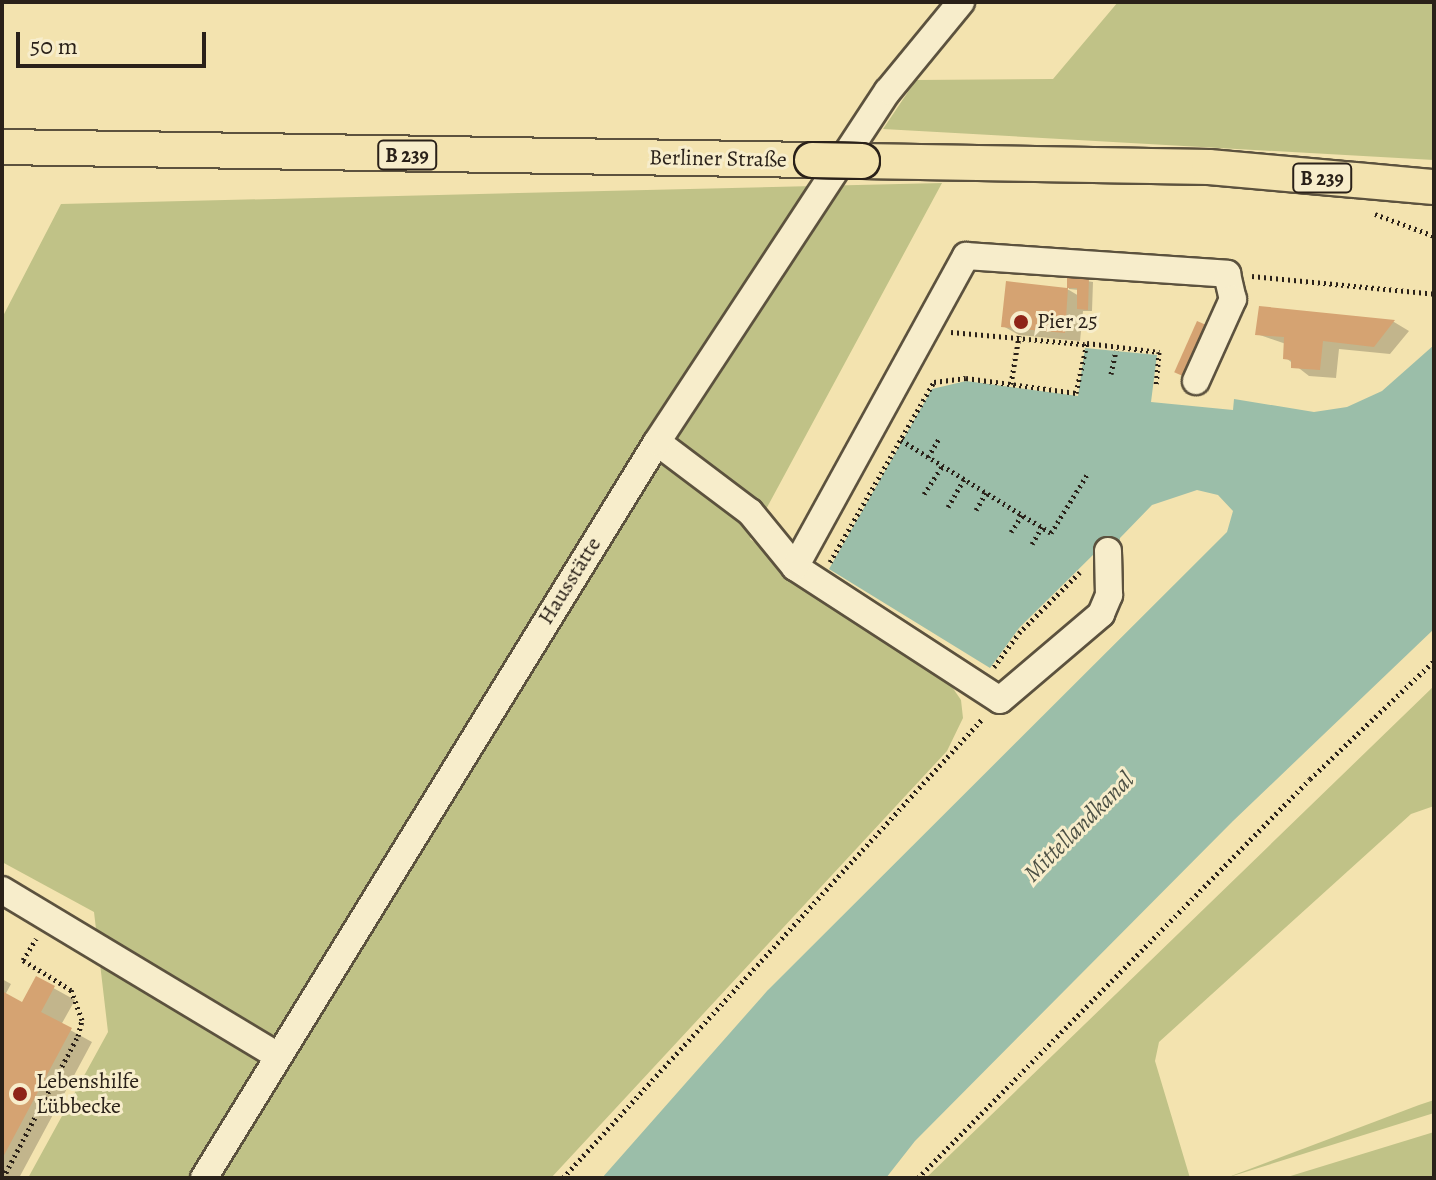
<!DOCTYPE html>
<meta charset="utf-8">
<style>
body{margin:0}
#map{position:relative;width:1436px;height:1180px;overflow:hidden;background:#f3e3af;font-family:Alegreya,serif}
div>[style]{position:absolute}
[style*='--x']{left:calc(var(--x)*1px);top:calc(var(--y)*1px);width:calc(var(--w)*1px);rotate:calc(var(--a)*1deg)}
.green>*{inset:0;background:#c0c287}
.water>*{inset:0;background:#9bbea9}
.shadow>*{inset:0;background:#0003}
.building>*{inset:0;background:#d5a372;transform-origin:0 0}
.path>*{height:5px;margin-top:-2.5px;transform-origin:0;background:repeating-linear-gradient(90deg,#2a2119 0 2px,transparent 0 6px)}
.roads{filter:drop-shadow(2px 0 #5c523e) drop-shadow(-2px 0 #5c523e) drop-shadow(0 2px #5c523e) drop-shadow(0 -2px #5c523e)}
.minor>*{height:26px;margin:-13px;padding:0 13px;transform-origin:13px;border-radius:13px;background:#f7edcb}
.major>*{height:34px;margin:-17px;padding:0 17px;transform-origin:17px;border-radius:17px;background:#f3e3af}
.bridges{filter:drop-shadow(2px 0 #2a2119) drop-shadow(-2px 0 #2a2119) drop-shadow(0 2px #2a2119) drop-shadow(0 -2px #2a2119)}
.major-bridge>*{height:34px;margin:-17px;padding:0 17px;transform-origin:17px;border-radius:17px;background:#f3e3af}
.dots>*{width:22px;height:22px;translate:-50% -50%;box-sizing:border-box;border:4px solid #f7edcb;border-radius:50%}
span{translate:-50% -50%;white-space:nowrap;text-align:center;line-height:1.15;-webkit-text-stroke:6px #f7edcb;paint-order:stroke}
.shield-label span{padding:2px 6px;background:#f7edcb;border:2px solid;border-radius:6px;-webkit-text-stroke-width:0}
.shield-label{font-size:20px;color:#2a2119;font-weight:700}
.street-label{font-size:22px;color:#2a2119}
.poi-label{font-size:22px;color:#2a2119}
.left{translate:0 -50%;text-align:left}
.water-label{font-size:24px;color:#4c5044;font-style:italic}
.frame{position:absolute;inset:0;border:4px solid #2a2119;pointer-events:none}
.scale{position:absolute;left:16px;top:32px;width:190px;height:36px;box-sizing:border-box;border:4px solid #2a2119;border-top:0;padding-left:10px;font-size:24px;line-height:28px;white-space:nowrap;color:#2a2119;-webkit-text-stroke:6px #f7edcb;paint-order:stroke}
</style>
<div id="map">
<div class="green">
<div style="clip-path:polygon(1118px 2px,1434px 2px,1434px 160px,883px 129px,916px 80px,1053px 79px)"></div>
<div style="clip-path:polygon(942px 183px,750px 539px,950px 684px,961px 700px,963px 718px,947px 751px,551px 1178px,28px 1178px,108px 1032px,94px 912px,2px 862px,2px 318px,61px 204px)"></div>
<div style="clip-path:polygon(1434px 686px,1434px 806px,1411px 814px,1159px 1042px,1155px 1061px,1190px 1178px,926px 1178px)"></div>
<div style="clip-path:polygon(1434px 1100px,1434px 1113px,1226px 1178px,1419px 1105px)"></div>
<div style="clip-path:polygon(1434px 1132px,1434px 1178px,1284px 1178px)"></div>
</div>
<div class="water">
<div style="clip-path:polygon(1434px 345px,1434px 629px,1233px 821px,915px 1141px,886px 1178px,602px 1178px,767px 991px,1227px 532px,1233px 511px,1218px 495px,1197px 490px,1152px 505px,1120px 538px,1118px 551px,1097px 551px,1019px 628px,990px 668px,829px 569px,932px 389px,966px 381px,1078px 396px,1085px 348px,1157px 355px,1151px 402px,1233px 410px,1234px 399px,1314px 412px,1347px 407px,1382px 391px)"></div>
</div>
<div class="shadow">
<div style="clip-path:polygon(1069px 278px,1093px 282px,1092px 311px,1083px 311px,1080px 341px,1019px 335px,1003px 326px,1008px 284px,1069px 290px,1079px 296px,1079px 290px,1069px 289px)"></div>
<div style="clip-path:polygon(1260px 308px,1394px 322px,1409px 331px,1390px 354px,1339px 349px,1336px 378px,1309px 376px,1286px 358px,1286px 344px,1257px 334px)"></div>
<div style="clip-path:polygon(2px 979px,11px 984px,5px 995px,23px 1005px,37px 979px,75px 1000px,61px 1025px,92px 1042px,19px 1178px,2px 1178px)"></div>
</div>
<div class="building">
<div style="clip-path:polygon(1067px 276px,1089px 277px,1088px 310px,1077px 309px,1077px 288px,1068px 288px,1065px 333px,1001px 327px,1006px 281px,1067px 288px)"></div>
<div style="clip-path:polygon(1259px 306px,1395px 320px,1374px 347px,1323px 341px,1320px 370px,1291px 368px,1291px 360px,1283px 359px,1284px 337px,1255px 335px)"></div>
<div style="left:1197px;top:321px;width:10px;height:56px;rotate:24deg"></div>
<div style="clip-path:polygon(36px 976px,55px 986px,41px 1012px,72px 1028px,2px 1159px,2px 991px,22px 1002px)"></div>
</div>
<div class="path">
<div style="--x:1375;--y:214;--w:63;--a:20.4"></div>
<div style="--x:1252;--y:276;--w:183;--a:5.6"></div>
<div style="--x:951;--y:332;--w:134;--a:5.2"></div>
<div style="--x:1111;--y:374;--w:24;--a:-78"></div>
<div style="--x:1011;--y:384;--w:49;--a:-80.5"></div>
<div style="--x:901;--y:440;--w:176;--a:31.8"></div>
<div style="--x:1051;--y:533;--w:70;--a:-58.3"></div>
<div style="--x:928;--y:457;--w:21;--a:-59"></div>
<div style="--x:924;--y:494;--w:33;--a:-57"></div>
<div style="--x:948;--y:507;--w:32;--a:-60"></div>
<div style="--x:976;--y:510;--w:20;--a:-60"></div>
<div style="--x:1011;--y:532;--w:20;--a:-57"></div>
<div style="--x:1032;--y:544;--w:20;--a:-60"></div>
<div style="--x:830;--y:562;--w:208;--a:-60"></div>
<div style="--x:934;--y:382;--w:32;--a:-7"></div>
<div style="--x:966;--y:378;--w:111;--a:7.8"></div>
<div style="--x:1076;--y:393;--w:51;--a:-77.6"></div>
<div style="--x:1087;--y:343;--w:73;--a:7.1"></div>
<div style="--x:1159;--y:352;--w:32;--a:95"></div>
<div style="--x:994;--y:667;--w:42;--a:-53.7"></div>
<div style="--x:1019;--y:633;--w:86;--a:-45"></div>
<div style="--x:3;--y:1178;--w:161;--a:-62.2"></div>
<div style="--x:78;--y:1036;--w:16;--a:-76"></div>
<div style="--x:82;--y:1020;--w:32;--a:-110"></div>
<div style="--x:71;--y:990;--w:57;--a:-148"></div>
<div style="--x:23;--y:960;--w:25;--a:-58"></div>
<div style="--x:563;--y:1178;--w:623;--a:-47.6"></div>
<div style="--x:918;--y:1178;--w:559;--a:-45.51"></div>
<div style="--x:1310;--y:779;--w:171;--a:-43.6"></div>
</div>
<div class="roads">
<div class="minor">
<div style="--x:657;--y:442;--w:116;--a:37"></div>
<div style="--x:750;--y:512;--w:71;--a:50.7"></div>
<div style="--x:795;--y:567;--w:244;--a:33"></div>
<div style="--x:1000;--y:700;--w:133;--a:-40.4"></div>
<div style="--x:1101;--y:614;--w:21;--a:-67"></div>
<div style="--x:1109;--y:595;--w:44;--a:-91.3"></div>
<div style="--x:795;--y:567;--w:355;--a:-61.2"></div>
<div style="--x:966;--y:256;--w:262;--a:3.9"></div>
<div style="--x:1227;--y:274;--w:26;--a:77"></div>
<div style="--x:1233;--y:299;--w:90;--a:114.3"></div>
<div style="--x:2;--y:890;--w:321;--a:31"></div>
<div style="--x:204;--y:1178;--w:864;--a:-58.39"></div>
<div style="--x:657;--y:442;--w:420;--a:-56.7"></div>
<div style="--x:888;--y:91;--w:115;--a:-50.6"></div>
</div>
<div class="major">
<div style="--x:2;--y:147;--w:810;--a:0.92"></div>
<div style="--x:862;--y:161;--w:347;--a:1"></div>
<div style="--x:1209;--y:167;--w:226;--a:5.1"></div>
</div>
</div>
<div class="bridges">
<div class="major-bridge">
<div style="--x:812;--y:160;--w:50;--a:1.1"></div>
</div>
</div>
<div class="dots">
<div style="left:1021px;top:322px;background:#8f2418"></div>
<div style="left:20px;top:1094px;background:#8f2418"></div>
</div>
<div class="shield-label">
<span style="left:407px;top:155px">B 239</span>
<span style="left:1322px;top:178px">B 239</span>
</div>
<div class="street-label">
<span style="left:718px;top:159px;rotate:1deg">Berliner Straße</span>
<span style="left:570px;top:581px;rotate:-58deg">Hausstätte</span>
</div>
<div class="poi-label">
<span class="left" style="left:1037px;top:322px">Pier 25</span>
<span class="left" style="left:36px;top:1094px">Lebenshilfe<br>Lübbecke</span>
</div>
<div class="water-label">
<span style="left:1079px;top:827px;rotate:-45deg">Mittellandkanal</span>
</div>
<div class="frame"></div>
<div class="scale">50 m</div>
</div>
